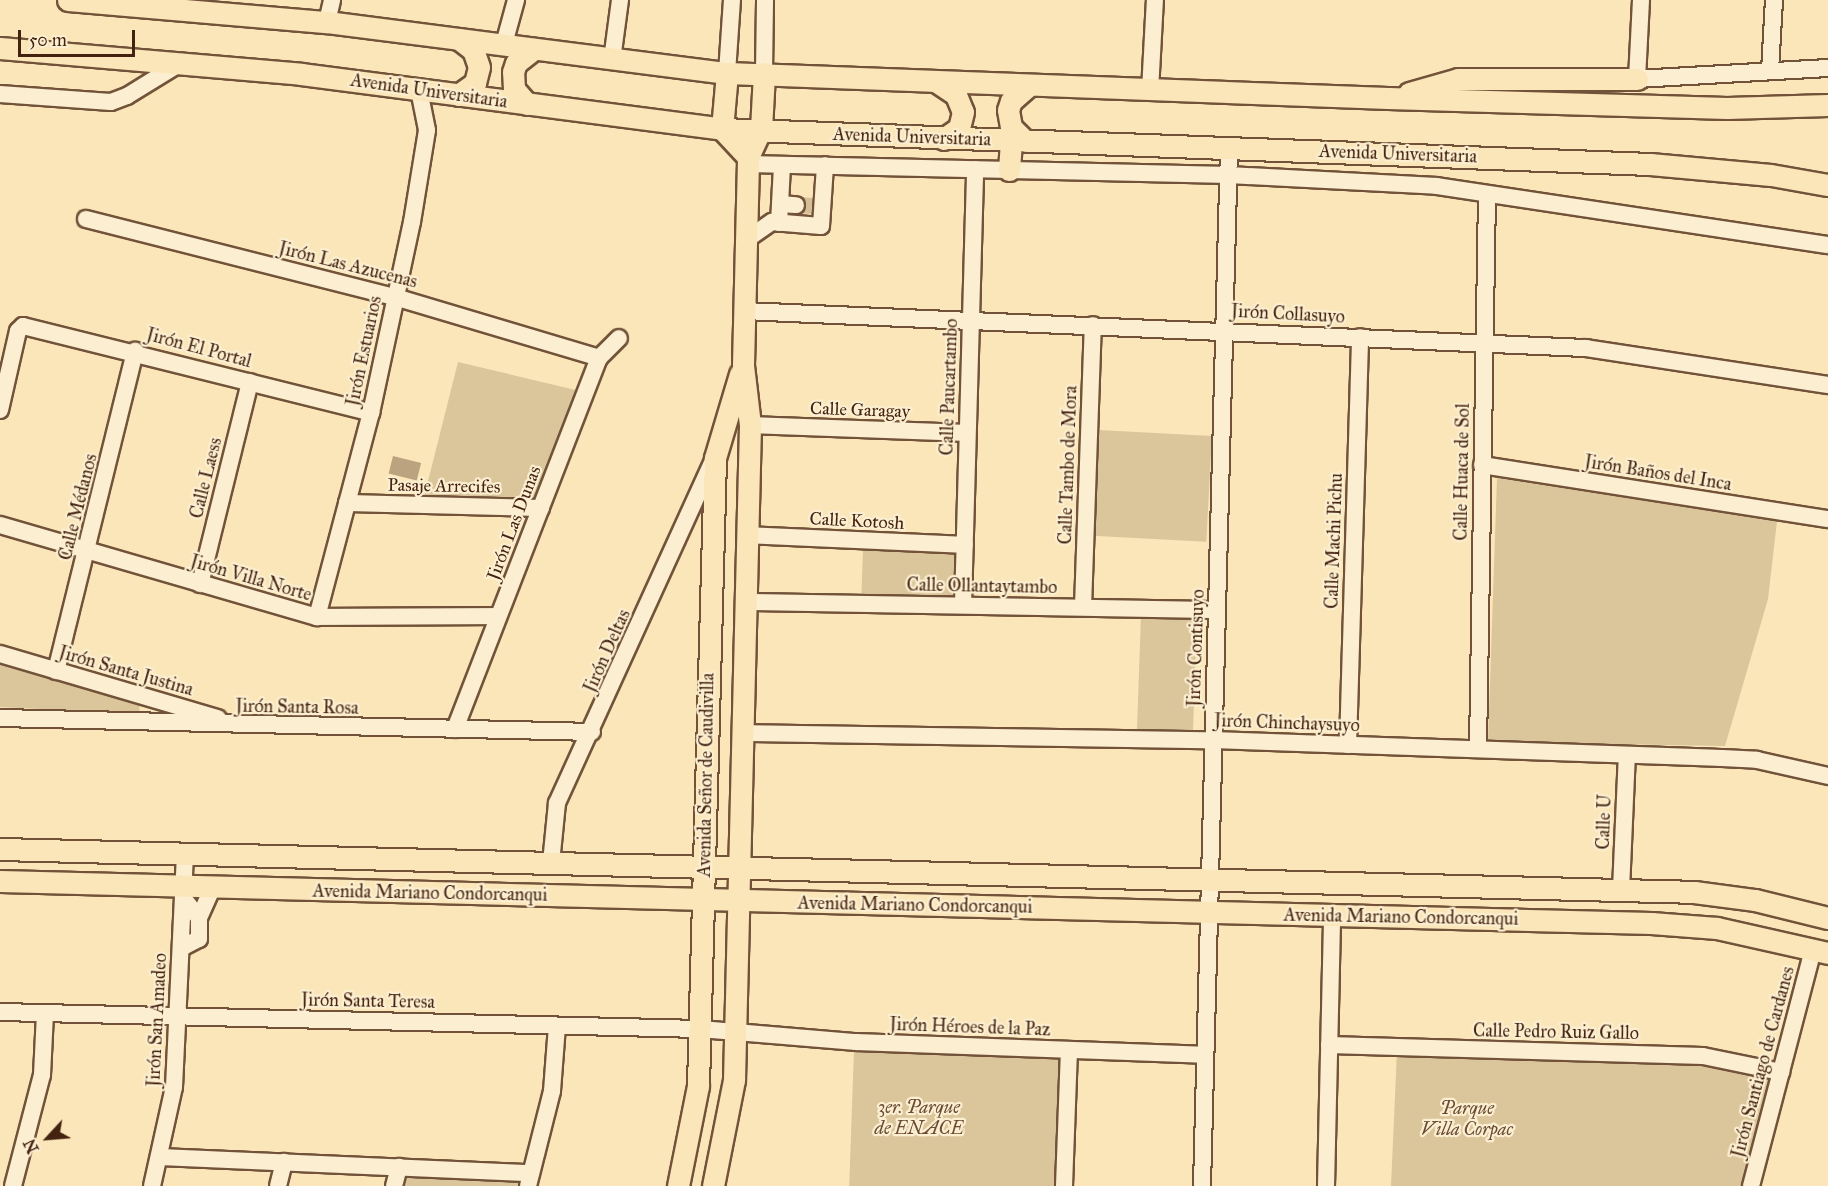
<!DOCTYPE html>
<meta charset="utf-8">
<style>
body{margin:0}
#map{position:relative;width:1828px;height:1186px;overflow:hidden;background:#fae6b8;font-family:"IM FELL Great Primer",serif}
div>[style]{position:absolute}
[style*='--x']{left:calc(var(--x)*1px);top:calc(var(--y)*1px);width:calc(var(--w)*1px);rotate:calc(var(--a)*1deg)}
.green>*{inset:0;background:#dbc59b;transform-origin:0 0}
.water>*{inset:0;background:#bca37f;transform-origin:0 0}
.minor-tunnel>*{height:16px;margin-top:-8px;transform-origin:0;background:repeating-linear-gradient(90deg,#d6bf96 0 16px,transparent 0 24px)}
.roads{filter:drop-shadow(2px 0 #72533a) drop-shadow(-2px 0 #72533a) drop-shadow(0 2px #72533a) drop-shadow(0 -2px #72533a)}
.minor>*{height:16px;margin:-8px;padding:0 8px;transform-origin:8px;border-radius:8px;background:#fcefd1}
.major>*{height:21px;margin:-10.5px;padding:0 10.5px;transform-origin:10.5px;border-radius:10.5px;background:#fae6b8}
span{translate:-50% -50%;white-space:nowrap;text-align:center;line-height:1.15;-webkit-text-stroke:4.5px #fcefd1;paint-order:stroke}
.street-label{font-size:18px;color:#442210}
.park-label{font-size:18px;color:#6a4b33;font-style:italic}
.north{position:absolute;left:18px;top:1108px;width:60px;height:60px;-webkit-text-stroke:4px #fcefd1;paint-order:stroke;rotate:244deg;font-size:16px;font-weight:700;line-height:24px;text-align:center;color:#442210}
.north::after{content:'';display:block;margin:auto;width:21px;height:27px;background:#442210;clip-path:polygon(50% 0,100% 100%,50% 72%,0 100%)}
.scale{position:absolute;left:18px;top:30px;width:117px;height:27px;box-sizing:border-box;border:3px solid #442210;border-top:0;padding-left:8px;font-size:18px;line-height:21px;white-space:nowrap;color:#442210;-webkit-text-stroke:4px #fcefd1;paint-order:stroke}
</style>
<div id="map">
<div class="green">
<div style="clip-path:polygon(458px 362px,580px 391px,535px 502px,424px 497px)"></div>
<div style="left:1098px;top:430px;width:114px;height:106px;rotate:3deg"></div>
<div style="clip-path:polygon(1497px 478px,1777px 521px,1768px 599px,1725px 746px,1488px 742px)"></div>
<div style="left:863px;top:550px;width:94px;height:48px;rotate:2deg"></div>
<div style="left:1141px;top:615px;width:56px;height:116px;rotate:2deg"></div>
<div style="clip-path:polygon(0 662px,140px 701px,139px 714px,0 707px)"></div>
<div style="left:854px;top:1049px;width:206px;height:137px;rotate:2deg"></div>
<div style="clip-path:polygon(1397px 1051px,1701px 1062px,1774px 1076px,1744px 1186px,1391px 1186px)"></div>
<div style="clip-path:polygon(404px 1177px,521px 1183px,520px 1186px,402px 1186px)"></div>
</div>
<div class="water">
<div style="left:393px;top:456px;width:29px;height:18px;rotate:14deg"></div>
</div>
<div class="minor-tunnel">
<div style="--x:796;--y:205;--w:17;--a:3"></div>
</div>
<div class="roads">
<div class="minor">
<div style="--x:1641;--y:0;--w:79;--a:92.9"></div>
<div style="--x:1637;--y:79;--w:191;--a:-3.3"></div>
<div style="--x:327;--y:22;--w:23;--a:-77"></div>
<div style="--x:504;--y:44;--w:46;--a:-74.7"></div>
<div style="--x:612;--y:60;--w:61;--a:-82.4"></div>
<div style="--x:1770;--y:71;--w:71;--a:-86.8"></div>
<div style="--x:727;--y:73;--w:73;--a:-86.1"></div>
<div style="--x:764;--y:73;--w:73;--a:-89.2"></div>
<div style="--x:1150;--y:91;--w:91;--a:-86.9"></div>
<div style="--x:0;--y:94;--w:111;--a:4.1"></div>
<div style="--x:111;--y:102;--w:17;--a:-21"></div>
<div style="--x:127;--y:96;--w:65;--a:-31.7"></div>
<div style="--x:748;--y:164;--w:481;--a:1.3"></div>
<div style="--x:1229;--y:175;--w:208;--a:3"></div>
<div style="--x:1437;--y:186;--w:395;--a:8.6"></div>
<div style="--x:780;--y:204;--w:16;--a:4"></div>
<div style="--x:86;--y:219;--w:319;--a:14.2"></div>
<div style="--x:395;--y:297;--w:213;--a:16.6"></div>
<div style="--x:779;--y:223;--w:57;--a:-87"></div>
<div style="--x:746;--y:240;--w:32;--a:-35"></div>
<div style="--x:772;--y:222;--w:49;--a:4.7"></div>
<div style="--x:821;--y:226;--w:61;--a:-86.2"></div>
<div style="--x:744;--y:311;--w:843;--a:2.52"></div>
<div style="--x:1586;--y:348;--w:245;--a:8.7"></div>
<div style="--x:0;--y:410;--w:81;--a:-77.2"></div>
<div style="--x:18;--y:331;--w:7;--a:-45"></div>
<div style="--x:23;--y:326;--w:359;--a:14"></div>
<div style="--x:750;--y:425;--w:217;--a:2.1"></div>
<div style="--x:1482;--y:465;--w:350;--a:8.9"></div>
<div style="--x:347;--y:503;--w:194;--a:1.5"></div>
<div style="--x:0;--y:525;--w:330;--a:16.2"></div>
<div style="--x:317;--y:617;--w:181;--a:-0.3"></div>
<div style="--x:747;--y:535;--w:218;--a:2.6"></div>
<div style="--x:200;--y:584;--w:208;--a:-76.1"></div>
<div style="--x:746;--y:602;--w:471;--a:1"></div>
<div style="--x:963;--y:605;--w:436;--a:-88.4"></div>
<div style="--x:1083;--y:607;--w:282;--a:-88"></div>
<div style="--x:317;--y:617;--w:211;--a:-75.2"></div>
<div style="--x:371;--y:413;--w:195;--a:-77.9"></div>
<div style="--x:412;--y:222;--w:93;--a:-80.7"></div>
<div style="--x:427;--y:130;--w:41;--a:-101.3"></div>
<div style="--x:0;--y:654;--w:227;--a:16.4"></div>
<div style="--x:56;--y:671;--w:330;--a:-76.1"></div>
<div style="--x:0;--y:718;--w:592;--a:1.35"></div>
<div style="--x:455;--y:729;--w:398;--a:-68.8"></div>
<div style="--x:599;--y:358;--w:28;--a:-45"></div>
<div style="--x:743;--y:733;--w:470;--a:0.9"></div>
<div style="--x:1213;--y:740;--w:509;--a:2.03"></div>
<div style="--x:1722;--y:758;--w:35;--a:3"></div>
<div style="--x:1757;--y:760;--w:73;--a:12.7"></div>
<div style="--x:1348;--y:745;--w:408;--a:-88.3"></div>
<div style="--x:1478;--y:749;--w:553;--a:-89.07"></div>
<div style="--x:551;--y:863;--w:60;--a:-84.3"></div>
<div style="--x:557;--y:803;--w:374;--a:-65.5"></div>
<div style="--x:1621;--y:890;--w:135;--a:-87.5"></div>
<div style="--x:199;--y:918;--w:34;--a:-66"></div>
<div style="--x:181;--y:948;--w:20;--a:-27"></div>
<div style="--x:199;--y:939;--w:21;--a:-90"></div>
<div style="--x:199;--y:918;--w:24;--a:-128"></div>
<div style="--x:0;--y:1012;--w:700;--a:1.39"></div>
<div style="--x:700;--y:1029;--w:157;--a:4.8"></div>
<div style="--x:856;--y:1042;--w:348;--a:2.1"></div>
<div style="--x:1329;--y:1045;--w:374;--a:1.7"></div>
<div style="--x:1703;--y:1056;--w:80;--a:11.6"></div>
<div style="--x:160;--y:1157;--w:371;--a:2.5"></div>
<div style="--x:13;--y:1186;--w:115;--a:-75.4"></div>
<div style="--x:42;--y:1075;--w:62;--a:-87.2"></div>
<div style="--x:152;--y:1186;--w:101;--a:-77.5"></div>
<div style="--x:174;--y:1087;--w:233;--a:-87.3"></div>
<div style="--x:278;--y:1186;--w:25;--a:-76"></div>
<div style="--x:394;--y:1186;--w:20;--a:-75"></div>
<div style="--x:528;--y:1186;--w:98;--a:-75.8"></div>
<div style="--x:552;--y:1091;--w:65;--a:-85.6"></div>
<div style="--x:1064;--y:1186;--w:136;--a:-87.9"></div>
<div style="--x:1202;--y:1186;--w:1038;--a:-88.51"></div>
<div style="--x:1326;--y:1186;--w:271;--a:-88.7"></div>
<div style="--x:1751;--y:1186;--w:245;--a:-75.3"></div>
</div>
<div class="major">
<div style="--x:68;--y:0;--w:260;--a:4.9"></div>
<div style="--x:327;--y:22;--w:403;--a:7.3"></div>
<div style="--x:727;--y:73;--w:661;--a:2.17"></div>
<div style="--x:1388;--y:98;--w:339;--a:1.7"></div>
<div style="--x:1727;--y:108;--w:101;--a:-1.7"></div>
<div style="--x:0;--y:48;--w:302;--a:4.9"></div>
<div style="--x:301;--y:74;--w:425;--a:7.4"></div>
<div style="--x:722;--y:129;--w:929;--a:2.16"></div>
<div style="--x:1650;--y:164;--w:121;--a:5.2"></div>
<div style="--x:1771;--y:175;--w:58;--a:10"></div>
<div style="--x:727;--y:73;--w:56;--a:95.1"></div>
<div style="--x:722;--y:129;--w:38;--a:47"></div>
<div style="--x:937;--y:82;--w:23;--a:34"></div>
<div style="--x:956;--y:95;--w:18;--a:68"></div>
<div style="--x:963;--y:112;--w:16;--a:104"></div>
<div style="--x:959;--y:128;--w:19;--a:145"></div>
<div style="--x:1409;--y:93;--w:51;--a:-15.9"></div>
<div style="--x:1458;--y:79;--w:179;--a:0"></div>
<div style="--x:458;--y:95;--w:21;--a:-35"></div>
<div style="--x:475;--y:83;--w:16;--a:-76"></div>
<div style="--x:479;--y:67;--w:18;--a:-109"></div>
<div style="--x:473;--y:50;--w:18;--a:-142"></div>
<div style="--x:527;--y:104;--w:20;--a:-131"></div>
<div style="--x:514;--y:89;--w:17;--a:-93"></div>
<div style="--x:513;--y:72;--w:9;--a:-72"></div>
<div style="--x:516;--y:63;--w:23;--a:-38"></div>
<div style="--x:1025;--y:141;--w:20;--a:-135"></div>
<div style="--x:1011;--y:127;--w:17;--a:-100"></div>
<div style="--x:1008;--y:110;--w:9;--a:-72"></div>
<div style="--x:1011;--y:101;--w:23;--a:-41"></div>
<div style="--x:1009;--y:170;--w:29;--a:-86"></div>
<div style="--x:0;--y:849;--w:1695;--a:1.45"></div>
<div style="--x:1694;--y:892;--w:62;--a:7.5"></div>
<div style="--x:1755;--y:900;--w:75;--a:13.9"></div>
<div style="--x:0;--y:881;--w:1652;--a:1.46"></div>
<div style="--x:1651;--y:923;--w:66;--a:4.3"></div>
<div style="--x:1717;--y:928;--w:114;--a:12.7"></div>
<div style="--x:678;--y:1186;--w:102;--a:-78.7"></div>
<div style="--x:698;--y:1086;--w:628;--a:-88.45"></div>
<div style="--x:715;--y:458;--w:88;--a:-73.4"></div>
<div style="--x:713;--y:1186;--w:108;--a:-78.8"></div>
<div style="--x:734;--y:1080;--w:655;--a:-88.6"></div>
<div style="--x:750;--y:425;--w:60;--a:-96.7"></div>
<div style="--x:743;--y:365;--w:208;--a:-88.6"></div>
<div style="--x:748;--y:157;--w:31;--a:-65"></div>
<div style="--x:761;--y:129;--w:56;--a:-86.9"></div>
</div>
</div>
<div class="street-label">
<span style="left:429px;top:91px;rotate:8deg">Avenida Universitaria</span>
<span style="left:912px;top:137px;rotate:2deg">Avenida Universitaria</span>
<span style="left:1398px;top:154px;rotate:2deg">Avenida Universitaria</span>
<span style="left:348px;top:265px;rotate:14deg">Jirón Las Azucenas</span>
<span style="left:1288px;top:314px;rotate:3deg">Jirón Collasuyo</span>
<span style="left:199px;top:348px;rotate:15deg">Jirón El Portal</span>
<span style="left:364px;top:351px;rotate:-78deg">Jirón Estuarios</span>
<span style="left:949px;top:387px;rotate:-88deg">Calle Paucartambo</span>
<span style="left:860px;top:410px;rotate:2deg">Calle Garagay</span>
<span style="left:1068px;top:465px;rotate:-88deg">Calle Tambo de Mora</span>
<span style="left:1462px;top:472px;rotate:-89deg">Calle Huaca de Sol</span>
<span style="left:1658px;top:473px;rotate:9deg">Jirón Baños del Inca</span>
<span style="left:206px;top:478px;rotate:-76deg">Calle Laess</span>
<span style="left:444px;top:486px;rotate:1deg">Pasaje Arrecifes</span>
<span style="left:78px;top:507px;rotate:-76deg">Calle Médanos</span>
<span style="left:857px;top:521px;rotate:3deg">Calle Kotosh</span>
<span style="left:514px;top:523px;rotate:-69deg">Jirón Las Dunas</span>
<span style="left:1334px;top:541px;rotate:-88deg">Calle Machi Pichu</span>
<span style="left:251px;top:578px;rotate:16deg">Jirón Villa Norte</span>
<span style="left:982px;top:586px;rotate:1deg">Calle Ollantaytambo</span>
<span style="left:1196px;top:648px;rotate:-88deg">Jirón Contisuyo</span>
<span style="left:607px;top:651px;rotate:-66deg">Jirón Deltas</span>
<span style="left:126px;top:671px;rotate:16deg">Jirón Santa Justina</span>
<span style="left:297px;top:707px;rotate:1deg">Jirón Santa Rosa</span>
<span style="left:1287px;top:723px;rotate:2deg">Jirón Chinchaysuyo</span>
<span style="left:706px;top:775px;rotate:-89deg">Avenida Señor de Caudivilla</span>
<span style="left:1604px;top:822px;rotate:-88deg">Calle U</span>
<span style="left:430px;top:893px;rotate:1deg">Avenida Mariano Condorcanqui</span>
<span style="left:915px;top:905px;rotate:1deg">Avenida Mariano Condorcanqui</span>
<span style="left:1401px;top:917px;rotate:1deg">Avenida Mariano Condorcanqui</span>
<span style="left:368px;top:1001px;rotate:1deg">Jirón Santa Teresa</span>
<span style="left:157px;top:1020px;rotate:-87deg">Jirón San Amadeo</span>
<span style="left:970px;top:1027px;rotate:2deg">Jirón Héroes de la Paz</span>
<span style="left:1556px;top:1032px;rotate:1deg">Calle Pedro Ruiz Gallo</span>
<span style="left:1763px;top:1062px;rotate:-75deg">Jirón Santiago de Cardanes</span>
</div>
<div class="park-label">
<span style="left:919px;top:1118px">3er. Parque<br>de ENACE</span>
<span style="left:1467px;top:1119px">Parque<br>Villa Corpac</span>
</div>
<div class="north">N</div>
<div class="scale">50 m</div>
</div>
